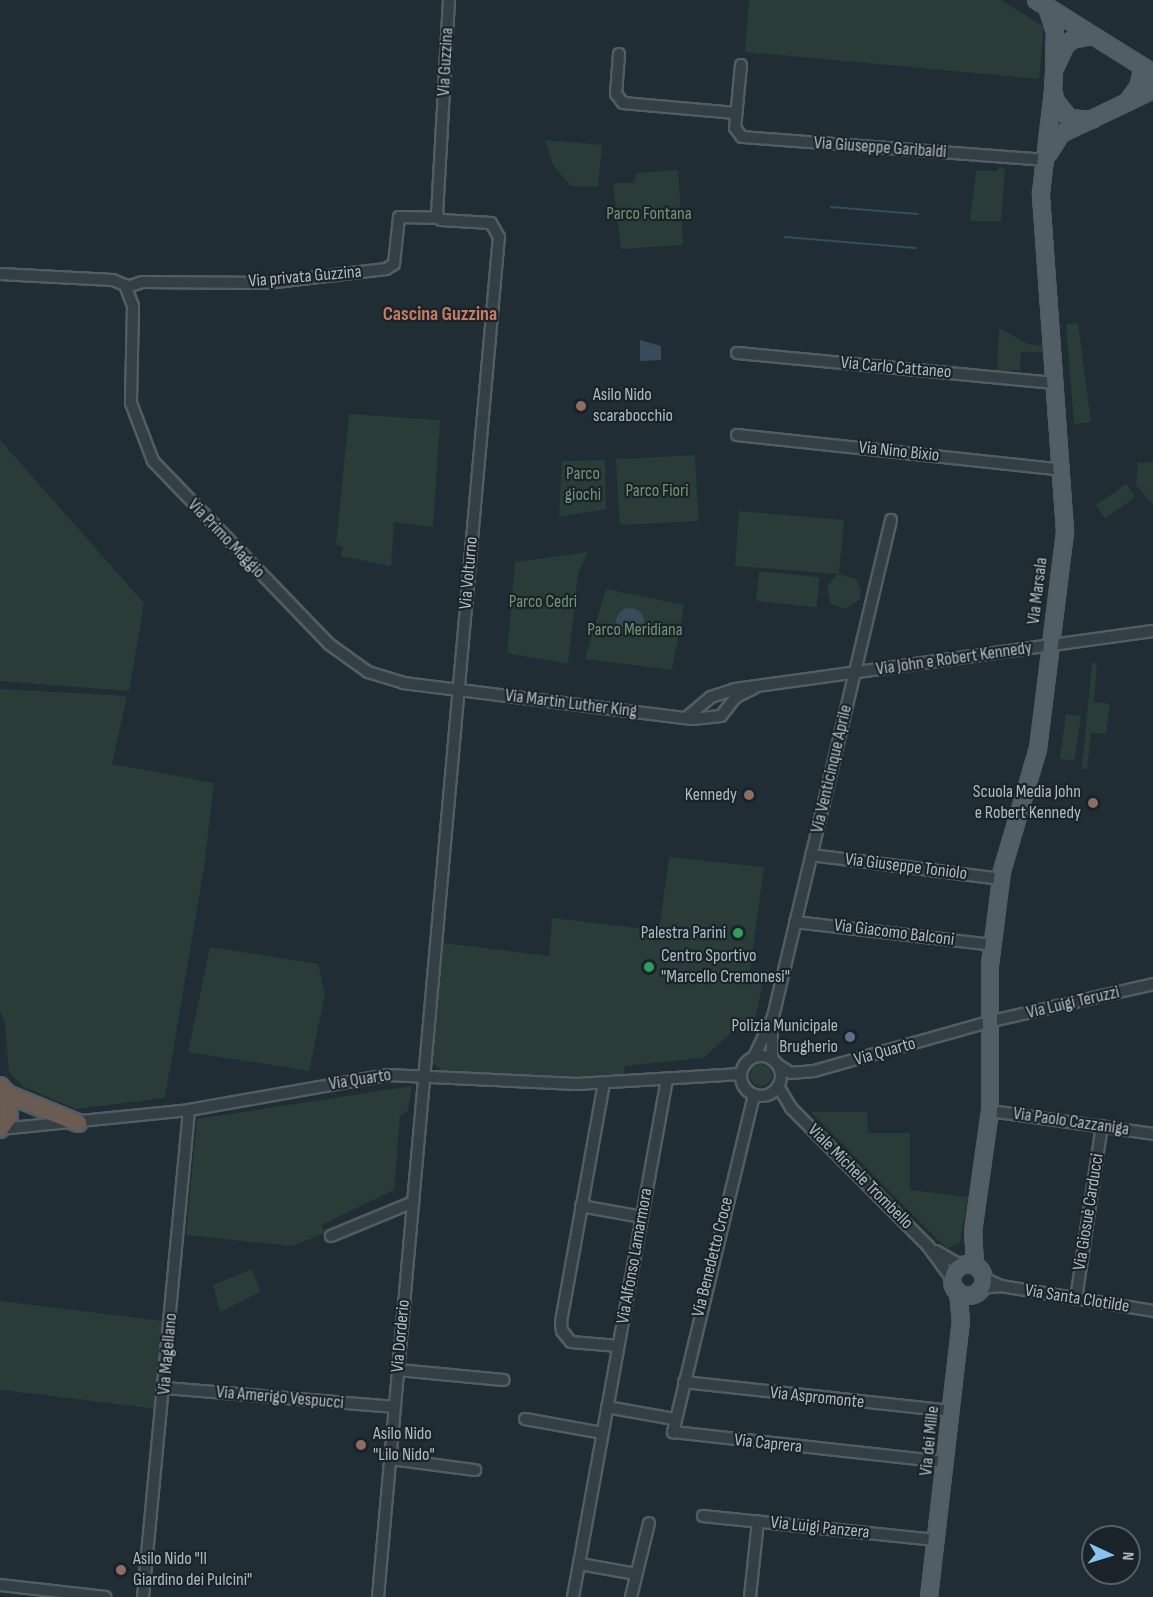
<!DOCTYPE html>
<meta charset="utf-8">
<style>
body{margin:0}
#map{position:relative;width:1153px;height:1597px;overflow:hidden;background:#212d34;font-family:"Sofia Sans Condensed",sans-serif}
div>[style]{position:absolute}
[style*='--x']{left:calc(var(--x)*1px);top:calc(var(--y)*1px);width:calc(var(--w)*1px);rotate:calc(var(--a)*1deg)}
.green>*{inset:0;background:#293c38;transform-origin:0 0}
.round{border-radius:50%}
.water>*{inset:0;background:#364c5a}
.stream>*{height:2px;margin:-1px;padding:0 1px;transform-origin:1px;border-radius:1px;background:#364c5a}
.roads{filter:drop-shadow(2px 0 #525c63) drop-shadow(-2px 0 #525c63) drop-shadow(0 2px #525c63) drop-shadow(0 -2px #525c63)}
.minor>*{height:10px;margin:-5px;padding:0 5px;transform-origin:5px;border-radius:5px;background:#343e45}
.minor>.ring{margin:-5px;padding:0;box-sizing:content-box;background:none;border:10px solid #343e45;border-radius:50%}
.major>*{height:14px;margin:-7px;padding:0 7px;transform-origin:7px;border-radius:7px;background:#525e65}
.major>.ring{margin:-7px;padding:0;box-sizing:content-box;background:none;border:14px solid #525e65;border-radius:50%}
.highway>*{height:16px;margin:-8px;padding:0 8px;transform-origin:8px;border-radius:8px;background:#6a5c52}
.dots>*{width:16px;height:16px;translate:-50% -50%;box-sizing:border-box;border:3px solid #1a2329;border-radius:50%}
span{translate:-50% -50%;white-space:nowrap;text-align:center;line-height:1.15;-webkit-text-stroke:4.5px #1a2329;paint-order:stroke}
.street-label{font-size:18px;color:#aebac2}
.park-label{font-size:18px;color:#709670}
.poi-label{font-size:18px;color:#aebac2}
.left{translate:0 -50%;text-align:left}
.right{translate:-100% -50%;text-align:right}
.neighbourhood-label{font-size:20px;color:#c97a62;font-weight:700}
.north{position:absolute;left:1081px;top:1525px;width:60px;height:60px;box-sizing:border-box;background:#1a2329;border:2px solid #555f66;border-radius:50%;rotate:94deg;font-size:16px;font-weight:700;line-height:24px;text-align:center;color:#aebac2}
.north::after{content:'';display:block;margin:auto;width:21px;height:27px;background:#87c3ee;clip-path:polygon(50% 0,100% 100%,50% 72%,0 100%)}
</style>
<div id="map">
<div class="green">
<div style="clip-path:polygon(749px 0,1001px 0,1044px 27px,1039px 79px,745px 52px)"></div>
<div style="clip-path:polygon(545px 140px,602px 145px,598px 187px,571px 186px,553px 165px)"></div>
<div style="clip-path:polygon(999px 167px,1005px 169px,1001px 221px,970px 221px,976px 171px,997px 171px)"></div>
<div style="clip-path:polygon(678px 170px,683px 245px,621px 249px,613px 183px,635px 183px,636px 173px)"></div>
<div style="clip-path:polygon(1078px 323px,1091px 422px,1074px 424px,1066px 324px)"></div>
<div style="clip-path:polygon(999px 328px,1028px 344px,1045px 346px,1046px 352px,1021px 352px,1020px 370px,997px 371px)"></div>
<div style="clip-path:polygon(349px 414px,440px 420px,433px 527px,394px 522px,391px 566px,341px 556px,343px 547px,336px 545px)"></div>
<div style="clip-path:polygon(0 440px,144px 603px,129px 691px,0 681px)"></div>
<div style="left:695px;top:455px;width:66px;height:79px;rotate:87deg"></div>
<div style="clip-path:polygon(605px 460px,606px 509px,559px 517px,562px 461px)"></div>
<div style="clip-path:polygon(1153px 462px,1153px 505px,1136px 485px,1138px 463px)"></div>
<div style="left:1126px;top:484px;width:16px;height:37px;rotate:55deg"></div>
<div style="clip-path:polygon(739px 511px,844px 520px,839px 574px,856px 579px,861px 589px,859px 600px,845px 609px,830px 603px,827px 586px,838px 574px,735px 566px)"></div>
<div style="clip-path:polygon(588px 552px,578px 574px,568px 664px,507px 653px,515px 562px)"></div>
<div style="left:759px;top:571px;width:61px;height:30px;rotate:6deg"></div>
<div style="clip-path:polygon(606px 589px,684px 605px,672px 670px,585px 659px)"></div>
<div style="clip-path:polygon(1092px 663px,1097px 663px,1094px 702px,1110px 704px,1106px 734px,1091px 733px,1087px 769px,1082px 769px)"></div>
<div style="clip-path:polygon(0 689px,127px 696px,112px 764px,214px 783px,204px 867px,165px 1098px,76px 1109px,24px 1087px,9px 1072px,5px 1024px,0 1010px)"></div>
<div style="left:1066px;top:714px;width:15px;height:45px;rotate:8deg"></div>
<div style="clip-path:polygon(669px 857px,764px 867px,749px 978px,764px 980px,754px 1022px,730px 1034px,703px 1058px,624px 1066px,625px 1077px,577px 1080px,441px 1070px,433px 1063px,443px 943px,549px 956px,552px 918px,653px 930px,660px 923px)"></div>
<div style="clip-path:polygon(210px 947px,318px 964px,325px 995px,309px 1071px,188px 1052px)"></div>
<div class="round" style="left:750px;top:1064px;width:22px;height:22px"></div>
<div style="clip-path:polygon(412px 1086px,408px 1111px,400px 1116px,394px 1190px,321px 1225px,325px 1233px,293px 1246px,186px 1235px,197px 1119px)"></div>
<div style="clip-path:polygon(811px 1112px,867px 1112px,868px 1133px,910px 1133px,910px 1190px,968px 1197px,960px 1243px,948px 1248px,941px 1243px)"></div>
<div style="clip-path:polygon(252px 1269px,260px 1292px,220px 1312px,213px 1285px)"></div>
<div style="left:0;top:1301px;width:166px;height:88px;rotate:7deg"></div>
</div>
<div class="water">
<div style="clip-path:polygon(640px 340px,661px 346px,661px 360px,640px 361px)"></div>
<div class="round" style="left:616px;top:608px;width:28px;height:28px"></div>
</div>
<div class="stream">
<div style="--x:831;--y:207;--w:87;--a:4.6"></div>
<div style="--x:785;--y:237;--w:131;--a:4.8"></div>
</div>
<div class="roads">
<div class="minor">
<div style="--x:619;--y:54;--w:40;--a:94.3"></div>
<div style="--x:616;--y:94;--w:11;--a:52"></div>
<div style="--x:623;--y:103;--w:113;--a:5.1"></div>
<div style="--x:741;--y:65;--w:63;--a:95.4"></div>
<div style="--x:735;--y:128;--w:11;--a:52"></div>
<div style="--x:742;--y:137;--w:304;--a:4.3"></div>
<div style="--x:0;--y:274;--w:113;--a:3"></div>
<div style="--x:113;--y:280;--w:13;--a:23"></div>
<div style="--x:125;--y:285;--w:22;--a:69"></div>
<div style="--x:133;--y:306;--w:97;--a:91.2"></div>
<div style="--x:131;--y:403;--w:62;--a:69.2"></div>
<div style="--x:153;--y:461;--w:254;--a:46.1"></div>
<div style="--x:329;--y:644;--w:48;--a:35.7"></div>
<div style="--x:368;--y:672;--w:37;--a:17"></div>
<div style="--x:403;--y:683;--w:291;--a:7.1"></div>
<div style="--x:692;--y:719;--w:29;--a:-6"></div>
<div style="--x:721;--y:716;--w:24;--a:-52"></div>
<div style="--x:736;--y:697;--w:20;--a:-27"></div>
<div style="--x:127;--y:287;--w:16;--a:-18"></div>
<div style="--x:142;--y:282;--w:125;--a:0.5"></div>
<div style="--x:267;--y:283;--w:120;--a:-6.7"></div>
<div style="--x:386;--y:269;--w:9;--a:-32"></div>
<div style="--x:394;--y:264;--w:47;--a:-83.9"></div>
<div style="--x:399;--y:217;--w:39;--a:1"></div>
<div style="--x:737;--y:353;--w:319;--a:5.4"></div>
<div style="--x:737;--y:435;--w:327;--a:6.1"></div>
<div style="--x:687;--y:717;--w:31;--a:-40"></div>
<div style="--x:711;--y:697;--w:25;--a:-18"></div>
<div style="--x:735;--y:689;--w:422;--a:-7.9"></div>
<div style="--x:811;--y:855;--w:192;--a:7.2"></div>
<div style="--x:795;--y:922;--w:199;--a:6.6"></div>
<div style="--x:772;--y:1029;--w:30;--a:90"></div>
<div class="ring" style="left:741px;top:1056px;width:30px;height:30px"></div>
<div style="--x:754;--y:1057;--w:44;--a:-64.6"></div>
<div style="--x:773;--y:1017;--w:511;--a:-76.64"></div>
<div style="--x:778;--y:1065;--w:15;--a:32"></div>
<div style="--x:791;--y:1073;--w:23;--a:-5"></div>
<div style="--x:814;--y:1071;--w:185;--a:-15.7"></div>
<div style="--x:992;--y:1021;--w:165;--a:-12.9"></div>
<div style="--x:604;--y:1083;--w:243;--a:100.2"></div>
<div style="--x:561;--y:1322;--w:9;--a:84"></div>
<div style="--x:562;--y:1331;--w:14;--a:51"></div>
<div style="--x:571;--y:1342;--w:47;--a:4.9"></div>
<div style="--x:778;--y:1086;--w:26;--a:59"></div>
<div style="--x:791;--y:1108;--w:194;--a:45.2"></div>
<div style="--x:928;--y:1246;--w:41;--a:54"></div>
<div style="--x:754;--y:1095;--w:347;--a:103.5"></div>
<div style="--x:673;--y:1432;--w:274;--a:6.3"></div>
<div style="--x:990;--y:1111;--w:165;--a:8"></div>
<div style="--x:0;--y:1129;--w:190;--a:-5.7"></div>
<div style="--x:189;--y:1110;--w:202;--a:-10"></div>
<div style="--x:388;--y:1075;--w:189;--a:2.7"></div>
<div style="--x:577;--y:1084;--w:164;--a:-3.5"></div>
<div style="--x:581;--y:1206;--w:62;--a:10.2"></div>
<div style="--x:331;--y:1236;--w:89;--a:-22.5"></div>
<div style="--x:936;--y:1251;--w:30;--a:30"></div>
<div style="--x:983;--y:1278;--w:20;--a:24"></div>
<div style="--x:981;--y:1288;--w:20;--a:-6"></div>
<div style="--x:1001;--y:1286;--w:154;--a:9.3"></div>
<div style="--x:1076;--y:1299;--w:175;--a:-81.5"></div>
<div style="--x:398;--y:1370;--w:106;--a:5.4"></div>
<div style="--x:684;--y:1382;--w:269;--a:6.2"></div>
<div style="--x:165;--y:1388;--w:231;--a:4.7"></div>
<div style="--x:607;--y:1407;--w:68;--a:10.2"></div>
<div style="--x:525;--y:1419;--w:78;--a:10.3"></div>
<div style="--x:391;--y:1459;--w:85;--a:7.5"></div>
<div style="--x:703;--y:1516;--w:234;--a:5.9"></div>
<div style="--x:580;--y:1564;--w:57;--a:10.1"></div>
<div style="--x:0;--y:1585;--w:106;--a:6.5"></div>
<div style="--x:143;--y:1597;--w:489;--a:-84.6"></div>
<div style="--x:378;--y:1597;--w:1365;--a:-84.92"></div>
<div style="--x:499;--y:237;--w:16;--a:-120"></div>
<div style="--x:491;--y:223;--w:50;--a:-176.6"></div>
<div style="--x:441;--y:220;--w:6;--a:-129"></div>
<div style="--x:437;--y:215;--w:215;--a:-86.8"></div>
<div style="--x:573;--y:1597;--w:526;--a:-79.71"></div>
<div style="--x:631;--y:1597;--w:76;--a:-76.3"></div>
<div style="--x:750;--y:1597;--w:76;--a:-84"></div>
</div>
<div class="major">
<div style="--x:1036;--y:0;--w:138;--a:32"></div>
<div style="--x:1047;--y:7;--w:25;--a:72"></div>
<div style="--x:1055;--y:31;--w:32;--a:92"></div>
<div style="--x:1128;--y:101;--w:17;--a:-54"></div>
<div style="--x:1138;--y:87;--w:21;--a:-76"></div>
<div style="--x:1092;--y:120;--w:23;--a:-175"></div>
<div style="--x:1069;--y:118;--w:21;--a:-129"></div>
<div style="--x:1056;--y:102;--w:11;--a:-105"></div>
<div style="--x:1053;--y:91;--w:21;--a:-87"></div>
<div style="--x:1054;--y:70;--w:26;--a:-65"></div>
<div style="--x:1065;--y:46;--w:9;--a:-41"></div>
<div style="--x:1072;--y:40;--w:21;--a:-11"></div>
<div style="--x:1049;--y:153;--w:22;--a:-58"></div>
<div style="--x:1061;--y:134;--w:102;--a:-25.6"></div>
<div class="ring" style="left:952px;top:1264px;width:18px;height:18px"></div>
<div style="--x:975;--y:1266;--w:34;--a:-93"></div>
<div style="--x:973;--y:1232;--w:122;--a:-82"></div>
<div style="--x:990;--y:1111;--w:146;--a:-90"></div>
<div style="--x:990;--y:965;--w:95;--a:-82.7"></div>
<div style="--x:1002;--y:871;--w:127;--a:-73.6"></div>
<div style="--x:1038;--y:749;--w:220;--a:-82.9"></div>
<div style="--x:1065;--y:531;--w:339;--a:-94.1"></div>
<div style="--x:1041;--y:193;--w:103;--a:-83.3"></div>
<div style="--x:929;--y:1597;--w:278;--a:-83.4"></div>
<div style="--x:961;--y:1321;--w:28;--a:-96"></div>
</div>
<div class="highway">
<div style="--x:0;--y:1086;--w:11;--a:49"></div>
<div style="--x:7;--y:1094;--w:77;--a:22.2"></div>
<div style="--x:0;--y:1129;--w:16;--a:-55"></div>
<div style="--x:9;--y:1116;--w:22;--a:-95"></div>
</div>
</div>
<div class="dots">
<div style="left:581px;top:406px;background:#8d6e63"></div>
<div style="left:749px;top:795px;background:#8d6e63"></div>
<div style="left:1093px;top:803px;background:#8d6e63"></div>
<div style="left:738px;top:933px;background:#2e9e5b"></div>
<div style="left:649px;top:967px;background:#2e9e5b"></div>
<div style="left:850px;top:1037px;background:#5c6f8a"></div>
<div style="left:361px;top:1445px;background:#8d6e63"></div>
<div style="left:121px;top:1570px;background:#8d6e63"></div>
</div>
<div class="street-label">
<span style="left:446px;top:62px;rotate:-87deg">Via Guzzina</span>
<span style="left:880px;top:148px;rotate:4deg">Via Giuseppe Garibaldi</span>
<span style="left:305px;top:277px;rotate:-5deg">Via privata Guzzina</span>
<span style="left:896px;top:368px;rotate:5deg">Via Carlo Cattaneo</span>
<span style="left:899px;top:452px;rotate:6deg">Via Nino Bixio</span>
<span style="left:226px;top:539px;rotate:46deg">Via Primo Maggio</span>
<span style="left:469px;top:573px;rotate:-85deg">Via Volturno</span>
<span style="left:1038px;top:591px;rotate:-83deg">Via Marsala</span>
<span style="left:954px;top:659px;rotate:-8deg">Via John e Robert Kennedy</span>
<span style="left:571px;top:704px;rotate:7deg">Via Martin Luther King</span>
<span style="left:832px;top:769px;rotate:-77deg">Via Venticinque Aprile</span>
<span style="left:906px;top:867px;rotate:7deg">Via Giuseppe Toniolo</span>
<span style="left:894px;top:933px;rotate:7deg">Via Giacomo Balconi</span>
<span style="left:1073px;top:1003px;rotate:-13deg">Via Luigi Teruzzi</span>
<span style="left:885px;top:1052px;rotate:-16deg">Via Quarto</span>
<span style="left:360px;top:1080px;rotate:-9deg">Via Quarto</span>
<span style="left:1071px;top:1122px;rotate:8deg">Via Paolo Cazzaniga</span>
<span style="left:860px;top:1177px;rotate:45deg">Viale Michele Trombello</span>
<span style="left:1089px;top:1212px;rotate:-81deg">Via Giosuè Carducci</span>
<span style="left:635px;top:1256px;rotate:-80deg">Via Alfonso Lamarmora</span>
<span style="left:713px;top:1257px;rotate:-76deg">Via Benedetto Croce</span>
<span style="left:1077px;top:1299px;rotate:9deg">Via Santa Clotilde</span>
<span style="left:401px;top:1336px;rotate:-85deg">Via Dorderio</span>
<span style="left:168px;top:1354px;rotate:-85deg">Via Magellano</span>
<span style="left:280px;top:1398px;rotate:5deg">Via Amerigo Vespucci</span>
<span style="left:817px;top:1398px;rotate:6deg">Via Aspromonte</span>
<span style="left:930px;top:1441px;rotate:-84deg">Via dei Mille</span>
<span style="left:768px;top:1444px;rotate:6deg">Via Caprera</span>
<span style="left:820px;top:1528px;rotate:6deg">Via Luigi Panzera</span>
</div>
<div class="park-label">
<span style="left:649px;top:214px">Parco Fontana</span>
<span style="left:583px;top:485px">Parco<br>giochi</span>
<span style="left:657px;top:491px">Parco Fiori</span>
<span style="left:543px;top:602px">Parco Cedri</span>
<span style="left:635px;top:630px">Parco Meridiana</span>
</div>
<div class="poi-label">
<span class="left" style="left:593px;top:406px">Asilo Nido<br>scarabocchio</span>
<span class="right" style="left:1081px;top:803px">Scuola Media John<br>e Robert Kennedy</span>
<span class="right" style="left:737px;top:795px">Kennedy</span>
<span class="right" style="left:726px;top:933px">Palestra Parini</span>
<span class="left" style="left:661px;top:967px">Centro Sportivo<br>"Marcello Cremonesi"</span>
<span class="right" style="left:838px;top:1037px">Polizia Municipale<br>Brugherio</span>
<span class="left" style="left:373px;top:1445px">Asilo Nido<br>"Lilo Nido"</span>
<span class="left" style="left:133px;top:1570px">Asilo Nido "Il<br>Giardino dei Pulcini"</span>
</div>
<div class="neighbourhood-label">
<span style="left:440px;top:314px">Cascina Guzzina</span>
</div>
<div class="north">N</div>
</div>
